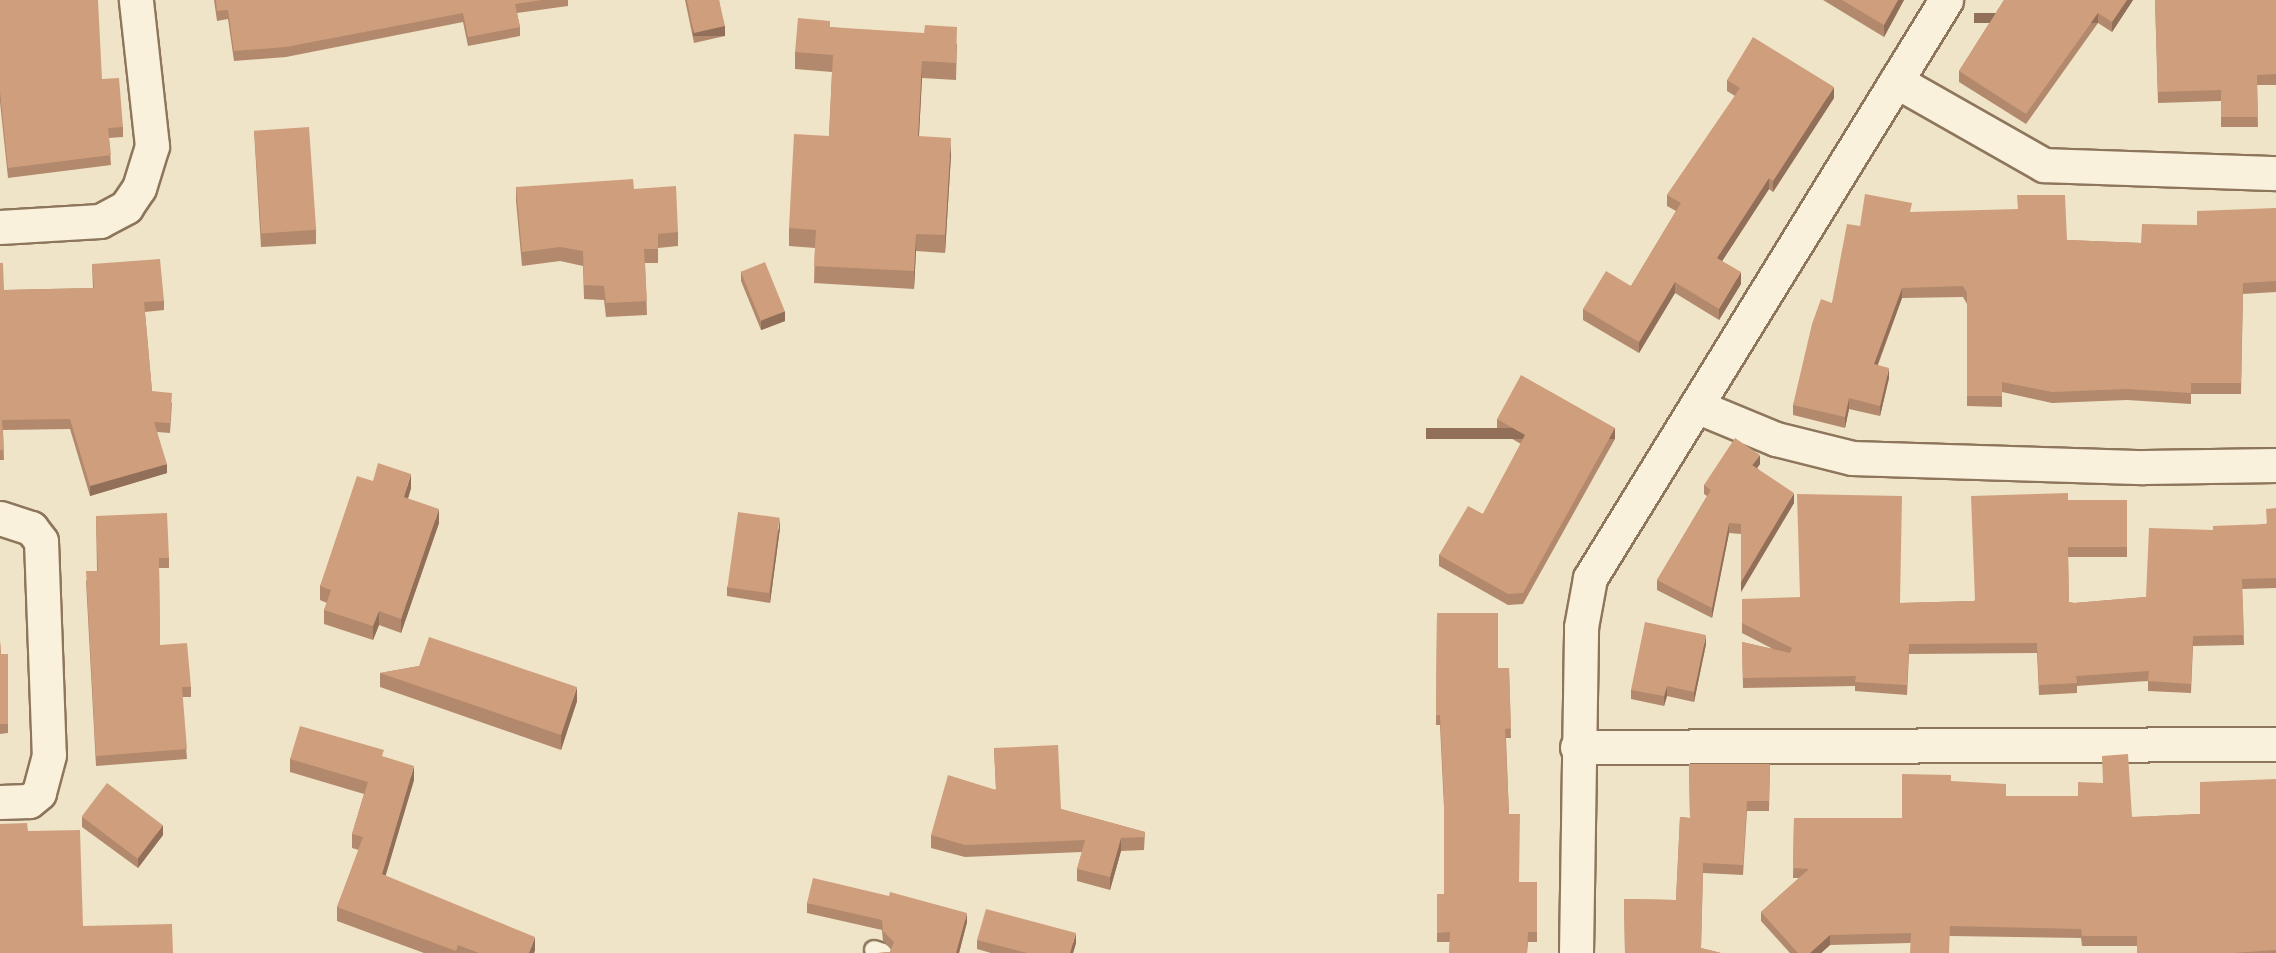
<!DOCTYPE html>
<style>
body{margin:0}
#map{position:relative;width:2276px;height:953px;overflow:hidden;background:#f0e4c8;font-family:Bitter,serif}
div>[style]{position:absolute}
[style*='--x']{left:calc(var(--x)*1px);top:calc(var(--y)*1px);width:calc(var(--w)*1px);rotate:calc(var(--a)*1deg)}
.roads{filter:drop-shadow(2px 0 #8d765c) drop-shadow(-2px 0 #8d765c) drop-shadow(0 2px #8d765c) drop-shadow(0 -2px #8d765c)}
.service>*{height:18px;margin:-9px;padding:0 9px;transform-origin:9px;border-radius:9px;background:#faf1dc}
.minor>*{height:33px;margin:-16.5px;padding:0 16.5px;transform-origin:16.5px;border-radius:16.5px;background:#faf1dc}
.wall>*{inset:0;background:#b2896c}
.shaded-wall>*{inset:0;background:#916f58;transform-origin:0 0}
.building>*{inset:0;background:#cf9f7d;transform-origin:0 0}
span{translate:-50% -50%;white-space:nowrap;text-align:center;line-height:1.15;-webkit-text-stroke:5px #f7eed8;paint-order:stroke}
</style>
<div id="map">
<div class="roads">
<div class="service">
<div style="--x:874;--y:950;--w:9;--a:18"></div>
</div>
<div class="minor">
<div style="--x:1896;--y:81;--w:170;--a:29.6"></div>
<div style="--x:2044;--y:165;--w:232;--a:2"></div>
<div style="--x:0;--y:227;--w:100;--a:-3.4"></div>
<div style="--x:100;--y:221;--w:30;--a:-28"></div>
<div style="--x:126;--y:207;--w:23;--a:-56"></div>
<div style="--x:139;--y:188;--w:44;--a:-72.8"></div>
<div style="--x:152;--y:146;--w:147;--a:-96.3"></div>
<div style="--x:1696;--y:406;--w:87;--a:22.4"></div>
<div style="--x:1776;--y:439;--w:78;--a:14"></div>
<div style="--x:1852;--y:458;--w:292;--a:1.8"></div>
<div style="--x:2144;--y:467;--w:132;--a:-0.9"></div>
<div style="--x:0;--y:518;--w:33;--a:18"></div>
<div style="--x:31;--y:528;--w:16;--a:52"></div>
<div style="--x:41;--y:541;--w:214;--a:87.9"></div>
<div style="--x:49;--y:755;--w:39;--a:105"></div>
<div style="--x:39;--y:793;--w:13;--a:141"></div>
<div style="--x:29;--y:801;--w:29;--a:178"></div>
<div style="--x:1577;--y:747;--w:699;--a:-0.25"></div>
<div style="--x:1576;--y:953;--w:326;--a:-89.1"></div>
<div style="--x:1581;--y:627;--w:50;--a:-79.6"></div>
<div style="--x:1590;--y:578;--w:679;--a:-58.37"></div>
</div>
</div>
<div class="wall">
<div style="clip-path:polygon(0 0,102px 79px,123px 127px,123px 137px,109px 138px,111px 165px,8px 178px,0 102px)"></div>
<div style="clip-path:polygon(214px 0,568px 0,568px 6px,517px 13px,520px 27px,520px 36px,468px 46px,463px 22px,286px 57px,234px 61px,228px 19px,217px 21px)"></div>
<div style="clip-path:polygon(685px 0,719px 0,725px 36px,694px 43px)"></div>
<div style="clip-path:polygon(1823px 0,1904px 0,1884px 37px)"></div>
<div style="clip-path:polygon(2004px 0,2133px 0,2112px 32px,2098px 23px,2026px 124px,1959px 82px,1959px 71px)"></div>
<div style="clip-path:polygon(2155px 0,2276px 0,2276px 85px,2257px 85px,2258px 127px,2221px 127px,2221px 101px,2158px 103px)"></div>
<div style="clip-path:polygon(830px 27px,957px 44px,956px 80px,922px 78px,919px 136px,951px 155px,945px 253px,916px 251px,914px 289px,814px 283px,815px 248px,789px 246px,789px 228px,829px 136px,832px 72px,795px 69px,795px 52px)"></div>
<div style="clip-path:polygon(1727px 80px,1834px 98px,1773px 192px,1769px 189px,1722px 261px,1741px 284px,1719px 320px,1675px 293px,1639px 353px,1583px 320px,1583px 309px,1631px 286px,1676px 211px,1667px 206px,1667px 195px,1735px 96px,1727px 91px)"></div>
<div style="clip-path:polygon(254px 130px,316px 230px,316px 244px,261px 247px)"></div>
<div style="clip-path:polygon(516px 187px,634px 189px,678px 232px,678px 246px,658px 248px,658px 263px,645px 263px,647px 315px,606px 317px,604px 300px,584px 299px,583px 266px,560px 261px,522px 266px,516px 201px)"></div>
<div style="clip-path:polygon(2276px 208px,2276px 292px,2243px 294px,2241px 394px,2191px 394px,2191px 404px,2127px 400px,2052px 403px,2002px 392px,2002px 407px,1967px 406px,1967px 304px,1963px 297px,1902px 298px,1878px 365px,1889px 378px,1880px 416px,1849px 409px,1845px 428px,1793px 415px,1793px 405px,1832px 303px,1860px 226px,2067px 240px,2141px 243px,2197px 225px)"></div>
<div style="clip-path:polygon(0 263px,4px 290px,93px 288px,92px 264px,164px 301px,164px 310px,145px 312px,152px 391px,172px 403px,170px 433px,157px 432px,167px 473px,90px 496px,70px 429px,3px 430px,4px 460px,0 460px)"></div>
<div style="clip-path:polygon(741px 271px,785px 321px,761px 330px,741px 281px)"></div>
<div style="clip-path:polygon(1497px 419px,1615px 439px,1523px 604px,1508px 605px,1439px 566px,1439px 555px,1483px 514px,1521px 444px,1497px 430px)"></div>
<div style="clip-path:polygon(1760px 464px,1757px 468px,1794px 503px,1741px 592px,1741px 534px,1729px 533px,1712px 618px,1657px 590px,1657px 580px,1707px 496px,1704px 494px,1704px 485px)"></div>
<div style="clip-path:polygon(373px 481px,411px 488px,408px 499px,439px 523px,401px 633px,379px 625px,373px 640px,324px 624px,324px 610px,327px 603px,320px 600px,320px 586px)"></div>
<div style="clip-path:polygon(2068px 500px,2127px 500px,2127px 557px,2068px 557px,2069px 602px,2074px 603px,2146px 597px,2213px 530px,2266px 524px,2276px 508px,2276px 588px,2242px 589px,2244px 645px,2193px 646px,2191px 693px,2148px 691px,2148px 681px,2077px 686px,2077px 693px,2039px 695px,2037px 653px,1909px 654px,1907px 695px,1855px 691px,1855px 686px,1743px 688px,1742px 642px,1773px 649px,1742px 633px,1742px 599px,1900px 603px,1974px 601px)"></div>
<div style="clip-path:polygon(96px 516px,169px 558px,169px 568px,159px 568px,160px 645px,191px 687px,191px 697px,182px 697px,187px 759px,96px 766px,86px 581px,97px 571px)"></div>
<div style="clip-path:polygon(780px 528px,770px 603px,727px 596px,727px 587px)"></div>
<div style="clip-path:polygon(1437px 613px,1498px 668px,1509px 668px,1511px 738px,1506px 738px,1509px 814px,1519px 882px,1537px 882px,1537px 942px,1528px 942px,1527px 953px,1449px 953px,1450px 942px,1437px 942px,1437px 894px,1444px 894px,1444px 808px,1440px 725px,1436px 725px)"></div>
<div style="clip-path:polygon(0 641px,1px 654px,8px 654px,8px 733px,0 734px)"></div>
<div style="clip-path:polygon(1706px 644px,1694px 702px,1667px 696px,1664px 706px,1631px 699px,1631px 690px)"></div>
<div style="clip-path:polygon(419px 666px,577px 701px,561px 750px,380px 687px,380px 673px)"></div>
<div style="clip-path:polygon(994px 748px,1061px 809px,1145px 832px,1144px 850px,1121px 851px,1110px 890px,1077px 881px,1077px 869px,1082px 852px,965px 857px,931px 848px,931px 835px,996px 789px)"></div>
<div style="clip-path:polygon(384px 757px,414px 780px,385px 876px,535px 950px,534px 953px,424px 953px,337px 921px,337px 907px,359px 850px,352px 848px,352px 834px,364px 794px,290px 772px,290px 759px)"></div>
<div style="clip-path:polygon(1689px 764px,1770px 764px,1769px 811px,1747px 811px,1743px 875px,1703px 873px,1701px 948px,1721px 953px,1625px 953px,1624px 899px,1676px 900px,1680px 817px,1690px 818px)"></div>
<div style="clip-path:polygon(2276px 779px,2276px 953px,2137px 953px,2137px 946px,2082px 946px,2081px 938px,1950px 936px,1910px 943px,1830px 945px,1821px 953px,1790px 953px,1761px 921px,1761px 912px,1799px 878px,1793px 878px,1794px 818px,1902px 818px,1951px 781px,2006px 796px,2132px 817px,2200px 814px)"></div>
<div style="clip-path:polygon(82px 817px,163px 835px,138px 868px,82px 827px)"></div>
<div style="clip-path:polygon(807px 903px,967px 922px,959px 953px,878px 953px,890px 952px,891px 949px,883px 941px,882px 930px,807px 913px)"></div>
<div style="clip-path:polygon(977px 940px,1076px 943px,1073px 953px,991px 953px,977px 949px)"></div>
</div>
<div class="shaded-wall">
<div style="clip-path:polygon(1898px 0,1904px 0,1884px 37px,1884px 25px)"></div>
<div style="clip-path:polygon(2127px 0,2133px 0,2112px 32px,2112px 22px)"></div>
<div style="left:2098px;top:13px;width:10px;height:124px;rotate:90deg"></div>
<div style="left:725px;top:26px;width:10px;height:32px;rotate:90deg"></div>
<div style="clip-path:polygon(922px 61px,922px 78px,918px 153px,918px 136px)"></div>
<div style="clip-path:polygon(1834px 87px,1834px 98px,1773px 192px,1773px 181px)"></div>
<div style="clip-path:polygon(951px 138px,951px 155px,945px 253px,945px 235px)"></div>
<div style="clip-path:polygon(1769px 178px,1769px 189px,1717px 269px,1717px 258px)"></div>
<div style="clip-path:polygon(916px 234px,916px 251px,914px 289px,914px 271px)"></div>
<div style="clip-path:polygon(1741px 272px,1741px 284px,1719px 320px,1719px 309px)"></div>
<div style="clip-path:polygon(1675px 282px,1675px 293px,1639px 353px,1639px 342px)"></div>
<div style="clip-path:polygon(1902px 288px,1902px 298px,1874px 374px,1874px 364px)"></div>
<div style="clip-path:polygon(785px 311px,785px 321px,761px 330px,761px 320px)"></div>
<div style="clip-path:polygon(1889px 368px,1889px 378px,1880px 416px,1880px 406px)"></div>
<div style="clip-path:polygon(1849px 398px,1849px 409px,1845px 428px,1845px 417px)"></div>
<div style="left:1615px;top:428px;width:11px;height:189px;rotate:90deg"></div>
<div style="clip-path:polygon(1760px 455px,1760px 464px,1752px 475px,1752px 465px)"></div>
<div style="clip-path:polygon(167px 464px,167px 473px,90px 496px,90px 486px)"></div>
<div style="clip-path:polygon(411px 474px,411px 488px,404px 511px,404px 497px)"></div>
<div style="clip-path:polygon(1794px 493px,1794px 503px,1741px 592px,1741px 582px)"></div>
<div style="clip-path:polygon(439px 509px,439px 523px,401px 633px,401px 619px)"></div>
<div style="clip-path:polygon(780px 518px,780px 528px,770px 603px,770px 593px)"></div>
<div style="clip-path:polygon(1729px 523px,1729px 533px,1712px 618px,1712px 608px)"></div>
<div style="clip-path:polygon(379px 611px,379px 625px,373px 640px,373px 626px)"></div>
<div style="clip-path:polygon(1706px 635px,1706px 644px,1694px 702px,1694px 692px)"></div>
<div style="clip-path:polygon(1667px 686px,1667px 696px,1664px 706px,1664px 696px)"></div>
<div style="clip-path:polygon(577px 687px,577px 701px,561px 750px,561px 735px)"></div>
<div style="clip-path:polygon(414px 766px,414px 780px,382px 888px,382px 874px)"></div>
<div style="clip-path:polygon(163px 825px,163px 835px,138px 868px,138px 858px)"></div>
<div style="clip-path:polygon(1121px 838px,1121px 851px,1110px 890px,1110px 877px)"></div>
<div style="clip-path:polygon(967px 913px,967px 922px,959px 953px,956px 953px)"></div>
<div style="clip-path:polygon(1076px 933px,1076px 943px,1073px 953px,1070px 953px)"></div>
<div style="clip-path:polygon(1830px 935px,1830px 945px,1821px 953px,1810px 953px)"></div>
<div style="clip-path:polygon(535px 937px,535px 950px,534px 953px,529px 953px)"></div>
</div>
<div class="building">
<div style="clip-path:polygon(0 0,98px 0,102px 79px,119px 78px,123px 127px,108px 128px,111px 155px,8px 168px,0 91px)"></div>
<div style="clip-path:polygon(216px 0,542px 0,515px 4px,520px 27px,468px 37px,463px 13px,286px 47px,234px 51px,228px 10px,217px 11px)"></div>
<div style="clip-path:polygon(687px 0,719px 0,725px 26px,694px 33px)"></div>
<div style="clip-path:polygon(1842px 0,1898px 0,1884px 25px)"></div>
<div style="clip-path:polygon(2004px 0,2127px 0,2112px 22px,2098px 13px,2026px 114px,1959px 71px)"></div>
<div style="clip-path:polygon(2155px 0,2276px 0,2276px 74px,2257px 75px,2258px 117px,2221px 117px,2221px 90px,2158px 92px)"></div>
<div style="clip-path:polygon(798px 18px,830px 21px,830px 27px,924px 33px,925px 25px,957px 27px,956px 63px,922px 61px,918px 136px,951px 138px,945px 235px,916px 234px,914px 271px,814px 266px,816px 230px,789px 228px,794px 134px,829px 136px,833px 55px,795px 52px)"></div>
<div style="clip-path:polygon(1753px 37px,1834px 87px,1773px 181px,1769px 178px,1717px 258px,1741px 272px,1719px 309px,1675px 282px,1639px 342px,1583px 309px,1606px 271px,1631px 286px,1681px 203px,1667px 195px,1740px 88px,1727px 80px)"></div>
<div style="left:309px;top:127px;width:103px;height:55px;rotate:86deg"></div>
<div style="clip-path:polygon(633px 179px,634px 189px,676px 186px,678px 232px,658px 234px,658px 249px,644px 249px,647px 301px,606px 303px,604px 286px,584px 285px,583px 251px,560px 247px,522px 252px,516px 187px)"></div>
<div style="clip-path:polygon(1865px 194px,1912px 203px,1910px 212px,2018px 209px,2017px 195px,2065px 195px,2067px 240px,2141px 243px,2142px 224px,2197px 225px,2197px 211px,2276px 208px,2276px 281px,2243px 283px,2241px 383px,2191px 383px,2191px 393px,2127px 389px,2052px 392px,2002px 382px,2002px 396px,1967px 396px,1967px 293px,1963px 286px,1902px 288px,1874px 364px,1889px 368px,1880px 406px,1849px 398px,1845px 417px,1793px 405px,1812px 324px,1821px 299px,1832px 303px,1847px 224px,1860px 226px)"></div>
<div style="clip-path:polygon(160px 259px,164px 301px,144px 302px,152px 391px,172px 393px,170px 423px,154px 422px,167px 464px,90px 486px,70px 419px,2px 420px,4px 450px,0 450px,0 263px,3px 263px,4px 290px,94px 288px,92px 264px)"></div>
<div style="left:765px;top:262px;width:53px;height:26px;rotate:68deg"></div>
<div style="clip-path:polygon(1521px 375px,1615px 428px,1523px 593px,1508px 594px,1439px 555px,1468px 506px,1483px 514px,1525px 435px,1497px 419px)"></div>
<div style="clip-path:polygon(1735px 438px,1760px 455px,1752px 465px,1794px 493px,1741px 582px,1741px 524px,1729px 523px,1712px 608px,1657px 580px,1711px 490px,1704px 485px)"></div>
<div style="clip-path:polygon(378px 463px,411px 474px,404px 497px,439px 509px,401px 619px,379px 611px,373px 626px,324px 610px,331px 590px,320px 586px,357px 476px,373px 481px)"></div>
<div style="clip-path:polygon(2068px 493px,2068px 500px,2127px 500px,2127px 547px,2068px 547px,2069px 602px,2074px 603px,2146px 597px,2149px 528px,2213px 530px,2213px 526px,2267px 524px,2266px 509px,2276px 508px,2276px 578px,2242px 579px,2244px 635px,2193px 636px,2191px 684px,2148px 681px,2149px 671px,2076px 676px,2077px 683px,2039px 685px,2037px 643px,1909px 644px,1907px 685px,1855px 682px,1856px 676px,1743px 678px,1742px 642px,1790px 653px,1792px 648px,1742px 623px,1742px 599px,1800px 597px,1797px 494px,1902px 496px,1900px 603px,1975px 601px,1971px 496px)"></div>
<div style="left:738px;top:512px;width:42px;height:76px;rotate:8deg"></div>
<div style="clip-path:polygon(167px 513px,169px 558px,159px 558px,160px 645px,187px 643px,191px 687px,182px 687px,187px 749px,96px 756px,86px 571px,98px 571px,96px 516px)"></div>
<div style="clip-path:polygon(1437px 613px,1498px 613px,1498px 668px,1509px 668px,1511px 728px,1505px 729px,1509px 814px,1520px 814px,1519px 882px,1537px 882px,1537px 932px,1528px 932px,1527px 953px,1449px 953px,1450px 932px,1437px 933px,1437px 894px,1444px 894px,1444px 798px,1440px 715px,1436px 715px)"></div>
<div style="clip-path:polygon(1645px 622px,1706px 635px,1694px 692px,1667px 686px,1664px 696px,1631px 690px)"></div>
<div style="clip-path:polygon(429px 637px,577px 687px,561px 735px,380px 673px,419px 666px)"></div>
<div style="clip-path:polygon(0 641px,1px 654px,8px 654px,8px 724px,0 724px)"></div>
<div style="clip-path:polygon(300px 726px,384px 750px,382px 756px,414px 766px,382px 874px,535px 937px,529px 953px,479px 953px,458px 945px,456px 951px,337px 907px,363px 837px,352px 834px,368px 782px,290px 759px)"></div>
<div style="clip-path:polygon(1058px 745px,1061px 809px,1145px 832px,1144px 837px,1121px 838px,1110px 877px,1077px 869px,1085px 840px,965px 845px,931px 835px,948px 775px,996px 790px,994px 748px)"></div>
<div style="clip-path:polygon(2128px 754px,2132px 817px,2200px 814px,2200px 782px,2276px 779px,2276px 950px,2233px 953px,2137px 953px,2137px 936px,2082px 936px,2081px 929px,1950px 926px,1949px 953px,1910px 953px,1911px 933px,1830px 935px,1810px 953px,1798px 953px,1761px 912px,1809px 869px,1793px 868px,1794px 818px,1902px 818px,1902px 774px,1951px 775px,1951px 781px,2006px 784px,2006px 796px,2078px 796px,2078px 782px,2103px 783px,2102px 756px)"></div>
<div style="clip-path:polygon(1689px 764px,1770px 764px,1769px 801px,1747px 801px,1743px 865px,1703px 863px,1701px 948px,1721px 953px,1625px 953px,1624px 899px,1676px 900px,1680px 817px,1690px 818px)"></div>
<div style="left:107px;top:783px;width:70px;height:42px;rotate:37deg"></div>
<div style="clip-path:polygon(27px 823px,28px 831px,80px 830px,83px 926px,172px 924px,173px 953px,0 953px,0 824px)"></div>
<div style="clip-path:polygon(813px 878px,889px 896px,890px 892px,967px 913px,956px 953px,878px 953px,890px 952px,894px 942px,883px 931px,882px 920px,807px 903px)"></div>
<div style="clip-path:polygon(986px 909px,1076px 933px,1070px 953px,1027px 953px,977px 940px)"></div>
</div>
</div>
